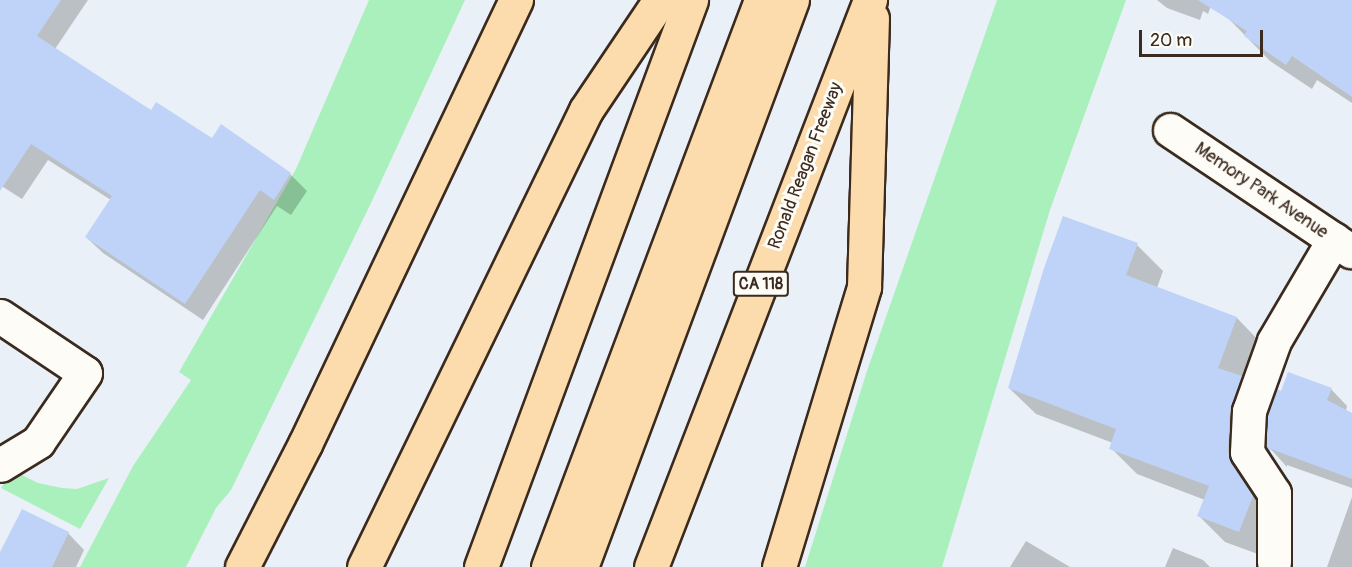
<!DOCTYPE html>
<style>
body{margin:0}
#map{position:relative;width:1352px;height:567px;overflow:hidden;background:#eaf0f7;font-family:Pangolin,sans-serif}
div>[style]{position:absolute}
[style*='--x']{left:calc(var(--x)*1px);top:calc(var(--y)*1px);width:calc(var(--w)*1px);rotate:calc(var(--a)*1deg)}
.green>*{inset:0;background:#aaf0bc}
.shadow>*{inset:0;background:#0003}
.building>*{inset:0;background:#bfd3f8}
.roads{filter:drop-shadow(2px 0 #3b2a1e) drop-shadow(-2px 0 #3b2a1e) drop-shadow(0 2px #3b2a1e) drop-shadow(0 -2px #3b2a1e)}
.minor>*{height:33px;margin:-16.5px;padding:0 16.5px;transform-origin:16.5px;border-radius:16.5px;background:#fdfcf7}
.highway>*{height:33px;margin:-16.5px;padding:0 16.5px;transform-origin:16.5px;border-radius:16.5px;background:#fcdcac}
span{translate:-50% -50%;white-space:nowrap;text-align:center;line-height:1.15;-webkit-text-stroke:6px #fdfcf7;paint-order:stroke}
.shield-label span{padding:2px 4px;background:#fdfcf7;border:2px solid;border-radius:4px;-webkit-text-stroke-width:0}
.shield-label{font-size:16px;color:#3b2a1e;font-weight:700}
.street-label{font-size:18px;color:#3b2a1e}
.scale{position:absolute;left:1139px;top:30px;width:124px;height:27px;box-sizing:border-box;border:3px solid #3b2a1e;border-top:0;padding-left:8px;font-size:18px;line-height:21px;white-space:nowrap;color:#3b2a1e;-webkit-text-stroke:4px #fdfcf7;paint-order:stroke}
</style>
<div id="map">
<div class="green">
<div style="clip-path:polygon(369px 0,465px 0,371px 203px,231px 490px,216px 508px,186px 567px,80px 567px,133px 466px,191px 380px,179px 372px,296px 169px)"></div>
<div style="clip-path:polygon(997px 0,1126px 0,1050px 210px,942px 567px,805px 567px,867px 371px)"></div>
<div style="clip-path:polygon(12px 470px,38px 483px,62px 488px,77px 489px,109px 478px,80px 529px,1px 488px)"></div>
</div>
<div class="shadow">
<div style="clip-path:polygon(6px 0,88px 0,55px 49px,152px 112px,212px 140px,221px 126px,290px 174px,307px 191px,291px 215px,277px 206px,203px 320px,103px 253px,86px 237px,111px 200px,48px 160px,22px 199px,0 185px,0 9px)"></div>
<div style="clip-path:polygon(1157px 0,1213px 0,1208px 14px,1203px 11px,1200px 20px,1167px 8px)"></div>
<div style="clip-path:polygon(1240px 0,1352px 0,1352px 103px,1317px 80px,1312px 89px,1270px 61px,1228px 18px)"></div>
<div style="clip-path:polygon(1137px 245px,1163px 271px,1157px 288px,1237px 318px,1263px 345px,1256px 437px,1257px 490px,1266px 557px,1225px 542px,1199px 516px,1205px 500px,1137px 474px,1111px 448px,1113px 443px,1036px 414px,1009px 388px)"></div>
<div style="clip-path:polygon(1331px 389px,1347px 406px,1346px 410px,1352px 414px,1352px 488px,1287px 465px,1287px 467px,1268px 446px,1282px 392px)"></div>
<div style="clip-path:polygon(1352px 497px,1352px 567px,1327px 567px)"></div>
<div style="clip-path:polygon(68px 533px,84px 550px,76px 567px,0 567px,0 556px)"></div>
<div style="clip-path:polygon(1026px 541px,1070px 567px,1010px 567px)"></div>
<div style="clip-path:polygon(1173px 548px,1203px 560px,1210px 567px,1165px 567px)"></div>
</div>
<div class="building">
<div style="clip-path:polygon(0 0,61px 0,37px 36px,151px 110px,156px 102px,212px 138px,221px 124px,291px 173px,274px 200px,260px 190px,185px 304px,85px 237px,112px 196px,31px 144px,0 191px)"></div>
<div style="clip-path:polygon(1198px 0,1352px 0,1352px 97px,1292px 56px,1286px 65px,1244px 36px,1247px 31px)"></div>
<div style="clip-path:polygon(1063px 216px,1138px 243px,1126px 275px,1237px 317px,1218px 368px,1242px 376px,1230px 410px,1228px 451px,1231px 462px,1253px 496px,1239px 532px,1197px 516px,1209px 486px,1109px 449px,1116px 429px,1008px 388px,1044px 268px)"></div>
<div style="clip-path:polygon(1288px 372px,1332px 388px,1327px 400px,1352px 413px,1352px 479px,1271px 449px,1270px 453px,1266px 447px,1268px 415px,1277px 389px,1281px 391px)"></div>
<div style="clip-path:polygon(22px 509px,69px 532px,52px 567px,0 567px,0 552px)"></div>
</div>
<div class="roads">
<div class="minor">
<div style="--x:1170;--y:130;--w:218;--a:33.8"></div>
<div style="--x:0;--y:316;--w:102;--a:33.8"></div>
<div style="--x:85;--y:373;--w:83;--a:124.3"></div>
<div style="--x:38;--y:442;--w:44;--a:148.8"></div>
<div style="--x:1274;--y:562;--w:69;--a:-90"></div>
<div style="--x:1274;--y:493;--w:49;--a:-123.4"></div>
<div style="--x:1247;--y:452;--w:41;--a:-87.2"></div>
<div style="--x:1249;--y:411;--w:74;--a:-70.3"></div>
<div style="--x:1274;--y:341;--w:118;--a:-59.5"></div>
</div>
<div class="highway">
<div style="--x:242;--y:567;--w:138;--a:-62.9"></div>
<div style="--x:305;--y:444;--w:492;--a:-64.6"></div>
<div style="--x:364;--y:567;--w:508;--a:-64.09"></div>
<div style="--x:586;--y:110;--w:133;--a:-56.1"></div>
<div style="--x:481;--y:567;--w:605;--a:-69.68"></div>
<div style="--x:548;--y:567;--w:606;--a:-69.41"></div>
<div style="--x:581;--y:567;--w:605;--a:-69.59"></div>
<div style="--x:651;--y:567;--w:608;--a:-68.88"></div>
<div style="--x:779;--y:567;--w:293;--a:-73.1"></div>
<div style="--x:864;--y:287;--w:269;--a:-88.3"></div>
</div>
</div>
<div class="shield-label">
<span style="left:761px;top:284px">CA 118</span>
</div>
<div class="street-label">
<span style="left:806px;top:166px;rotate:-69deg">Ronald Reagan Freeway</span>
<span style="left:1261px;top:191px;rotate:34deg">Memory Park Avenue</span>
</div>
<div class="scale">20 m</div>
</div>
